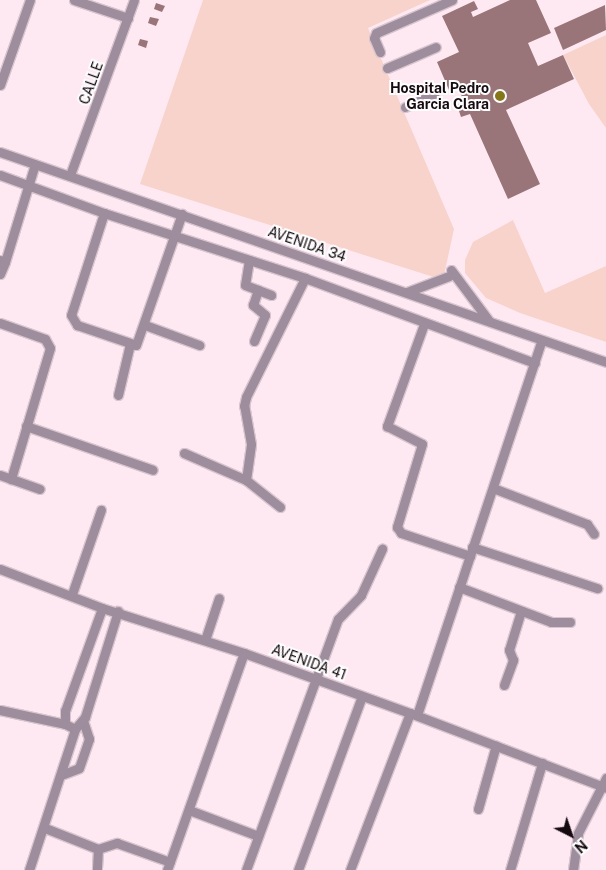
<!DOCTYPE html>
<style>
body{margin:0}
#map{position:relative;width:606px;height:870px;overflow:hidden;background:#fee9f3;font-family:"Public Sans",sans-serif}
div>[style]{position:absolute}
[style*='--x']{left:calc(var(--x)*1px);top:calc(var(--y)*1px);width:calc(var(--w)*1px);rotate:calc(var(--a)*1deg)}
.green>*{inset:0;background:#f8d3cb}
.building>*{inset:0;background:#99757a}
.roads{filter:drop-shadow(1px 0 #d9c5cf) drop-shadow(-1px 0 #d9c5cf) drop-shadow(0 1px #d9c5cf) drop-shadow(0 -1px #d9c5cf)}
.minor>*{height:9px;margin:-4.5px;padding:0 4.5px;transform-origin:4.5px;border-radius:4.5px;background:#9d8d9d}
.dots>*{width:14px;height:14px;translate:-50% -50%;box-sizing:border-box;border:2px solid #fdfdfd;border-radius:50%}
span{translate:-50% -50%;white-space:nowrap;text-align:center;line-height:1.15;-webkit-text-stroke:4px #fdfdfd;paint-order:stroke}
.street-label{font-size:14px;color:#150a10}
.poi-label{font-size:14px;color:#150a10;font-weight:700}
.right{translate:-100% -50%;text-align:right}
.north{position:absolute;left:546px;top:810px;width:50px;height:50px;-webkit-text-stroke:4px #fdfdfd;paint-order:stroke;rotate:139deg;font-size:14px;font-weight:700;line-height:20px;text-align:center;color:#150a10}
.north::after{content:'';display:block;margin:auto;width:18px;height:22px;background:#150a10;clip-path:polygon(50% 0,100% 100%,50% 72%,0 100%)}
</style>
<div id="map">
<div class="green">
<div style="clip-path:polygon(203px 0,430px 0,368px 28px,454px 229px,443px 280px,140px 184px)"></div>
<div style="clip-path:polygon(606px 35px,606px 128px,589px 104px,563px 55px)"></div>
<div style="clip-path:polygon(513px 220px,545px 293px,606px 266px,606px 342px,520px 313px,486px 298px,465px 273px,465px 260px,473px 242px)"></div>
</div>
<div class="building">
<div style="clip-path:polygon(510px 0,536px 0,551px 33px,528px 43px,538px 66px,563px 55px,574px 79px,506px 110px,540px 184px,508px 199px,470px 114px,461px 117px,459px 111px,458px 104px,464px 101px,457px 86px,449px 90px,437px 62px,459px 52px,442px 16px,474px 1px,478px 9px,471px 12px,473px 17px)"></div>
<div style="clip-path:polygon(156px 3px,165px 6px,162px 12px,154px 9px)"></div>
<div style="clip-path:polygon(605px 5px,606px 30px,563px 50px,554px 28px)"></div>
<div style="clip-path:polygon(150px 17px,159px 19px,156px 26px,148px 23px)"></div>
<div style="clip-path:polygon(140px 39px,148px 41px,146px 48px,138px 45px)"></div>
</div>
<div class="roads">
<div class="minor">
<div style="--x:74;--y:0;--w:57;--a:18.4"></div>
<div style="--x:380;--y:52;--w:15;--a:-113"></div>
<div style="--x:374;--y:38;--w:5;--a:-68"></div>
<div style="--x:376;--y:33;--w:83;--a:-23.5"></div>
<div style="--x:387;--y:68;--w:53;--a:-23.2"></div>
<div style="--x:0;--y:85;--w:90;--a:-70.6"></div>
<div style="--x:405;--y:107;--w:32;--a:-24"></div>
<div style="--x:0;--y:152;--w:641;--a:19.11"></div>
<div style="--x:0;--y:175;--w:111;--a:20.1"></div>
<div style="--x:104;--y:213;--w:211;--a:17.9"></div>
<div style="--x:305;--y:278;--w:245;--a:20.3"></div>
<div style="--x:70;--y:175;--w:186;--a:-69.9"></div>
<div style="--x:104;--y:213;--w:107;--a:107.9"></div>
<div style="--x:71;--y:315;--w:12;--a:59"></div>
<div style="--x:77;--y:325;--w:62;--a:18.7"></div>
<div style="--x:136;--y:345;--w:139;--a:-70.7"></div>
<div style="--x:0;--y:260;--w:5;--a:22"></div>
<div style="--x:5;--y:262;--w:102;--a:-73"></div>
<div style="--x:249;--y:260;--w:25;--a:99"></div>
<div style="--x:245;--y:285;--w:28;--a:21"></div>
<div style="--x:451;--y:270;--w:64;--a:53.3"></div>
<div style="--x:0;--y:274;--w:13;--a:-67"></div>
<div style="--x:407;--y:292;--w:45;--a:-20.9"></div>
<div style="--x:0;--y:323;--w:48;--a:19.6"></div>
<div style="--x:45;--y:339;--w:10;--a:61"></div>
<div style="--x:50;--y:348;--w:137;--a:106.6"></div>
<div style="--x:424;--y:324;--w:109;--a:109.9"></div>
<div style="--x:387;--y:426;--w:39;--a:27"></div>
<div style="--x:422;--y:444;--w:87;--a:106.8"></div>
<div style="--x:397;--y:527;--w:7;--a:56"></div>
<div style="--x:401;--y:533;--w:73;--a:18.4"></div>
<div style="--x:145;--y:325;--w:58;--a:20.3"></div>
<div style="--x:254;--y:341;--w:28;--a:-67"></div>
<div style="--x:265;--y:315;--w:16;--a:-140"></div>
<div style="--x:253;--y:305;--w:16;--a:-72"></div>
<div style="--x:118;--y:395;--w:52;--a:-76.8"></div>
<div style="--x:26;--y:426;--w:134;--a:19.1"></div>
<div style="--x:184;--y:453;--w:68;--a:23.5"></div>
<div style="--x:0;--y:475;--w:42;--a:19.3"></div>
<div style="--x:493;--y:488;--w:101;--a:21"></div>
<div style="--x:587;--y:524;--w:12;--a:55"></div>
<div style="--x:280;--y:507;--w:43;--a:-141.5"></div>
<div style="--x:246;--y:480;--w:36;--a:-82"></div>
<div style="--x:251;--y:444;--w:39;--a:-100"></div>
<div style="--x:244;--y:406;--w:9;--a:-77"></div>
<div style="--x:246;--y:397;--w:133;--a:-63.6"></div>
<div style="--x:472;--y:547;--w:132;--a:18.2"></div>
<div style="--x:0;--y:569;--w:109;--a:20.9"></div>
<div style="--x:102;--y:608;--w:149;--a:17.6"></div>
<div style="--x:244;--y:653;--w:177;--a:19.9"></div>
<div style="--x:410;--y:713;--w:210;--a:20.9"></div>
<div style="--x:459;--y:587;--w:98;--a:20.8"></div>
<div style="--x:551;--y:622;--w:19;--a:0"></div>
<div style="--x:72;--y:594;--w:89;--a:-71"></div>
<div style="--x:205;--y:640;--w:44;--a:-71.6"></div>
<div style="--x:504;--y:685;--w:27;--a:-70"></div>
<div style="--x:513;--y:660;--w:11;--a:-112"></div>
<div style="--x:509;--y:650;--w:41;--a:-72.9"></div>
<div style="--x:0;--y:710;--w:66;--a:12.2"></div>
<div style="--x:417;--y:715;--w:395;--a:-71.6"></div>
<div style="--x:75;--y:729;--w:11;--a:-153"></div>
<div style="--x:65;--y:724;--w:13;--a:-90"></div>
<div style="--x:65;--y:711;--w:109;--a:-70.2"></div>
<div style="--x:61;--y:775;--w:19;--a:-21"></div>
<div style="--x:79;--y:768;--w:31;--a:-71"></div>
<div style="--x:89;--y:739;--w:19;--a:-108"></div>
<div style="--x:478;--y:809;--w:66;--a:-74.3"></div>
<div style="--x:189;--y:810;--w:74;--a:20.6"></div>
<div style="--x:45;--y:828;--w:57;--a:21.6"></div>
<div style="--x:98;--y:849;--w:21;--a:93"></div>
<div style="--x:98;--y:849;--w:20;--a:-18"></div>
<div style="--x:117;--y:843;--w:56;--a:19.7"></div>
<div style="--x:29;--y:870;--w:148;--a:-71.9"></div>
<div style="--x:75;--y:729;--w:16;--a:-50"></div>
<div style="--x:85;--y:717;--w:111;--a:-72.7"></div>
<div style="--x:167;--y:870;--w:230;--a:-70.5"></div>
<div style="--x:246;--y:870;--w:267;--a:-69.9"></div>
<div style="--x:338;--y:619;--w:33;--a:-46"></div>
<div style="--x:361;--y:595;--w:51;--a:-65.5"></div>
<div style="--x:298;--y:870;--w:185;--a:-69.8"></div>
<div style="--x:350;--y:870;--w:168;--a:-69.1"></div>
<div style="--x:510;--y:870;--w:112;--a:-73.3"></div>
<div style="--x:573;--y:870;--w:37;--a:-82"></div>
<div style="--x:578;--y:833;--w:62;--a:-63"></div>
</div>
</div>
<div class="dots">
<div style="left:500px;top:96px;background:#86771a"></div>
</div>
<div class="street-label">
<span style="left:91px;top:83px;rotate:-70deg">CALLE</span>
<span style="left:307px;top:244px;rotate:19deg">AVENIDA 34</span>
<span style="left:309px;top:662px;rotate:20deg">AVENIDA 41</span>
</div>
<div class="poi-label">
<span class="right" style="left:489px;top:96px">Hospital Pedro<br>Garcia Clara</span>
</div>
<div class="north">N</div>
</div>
